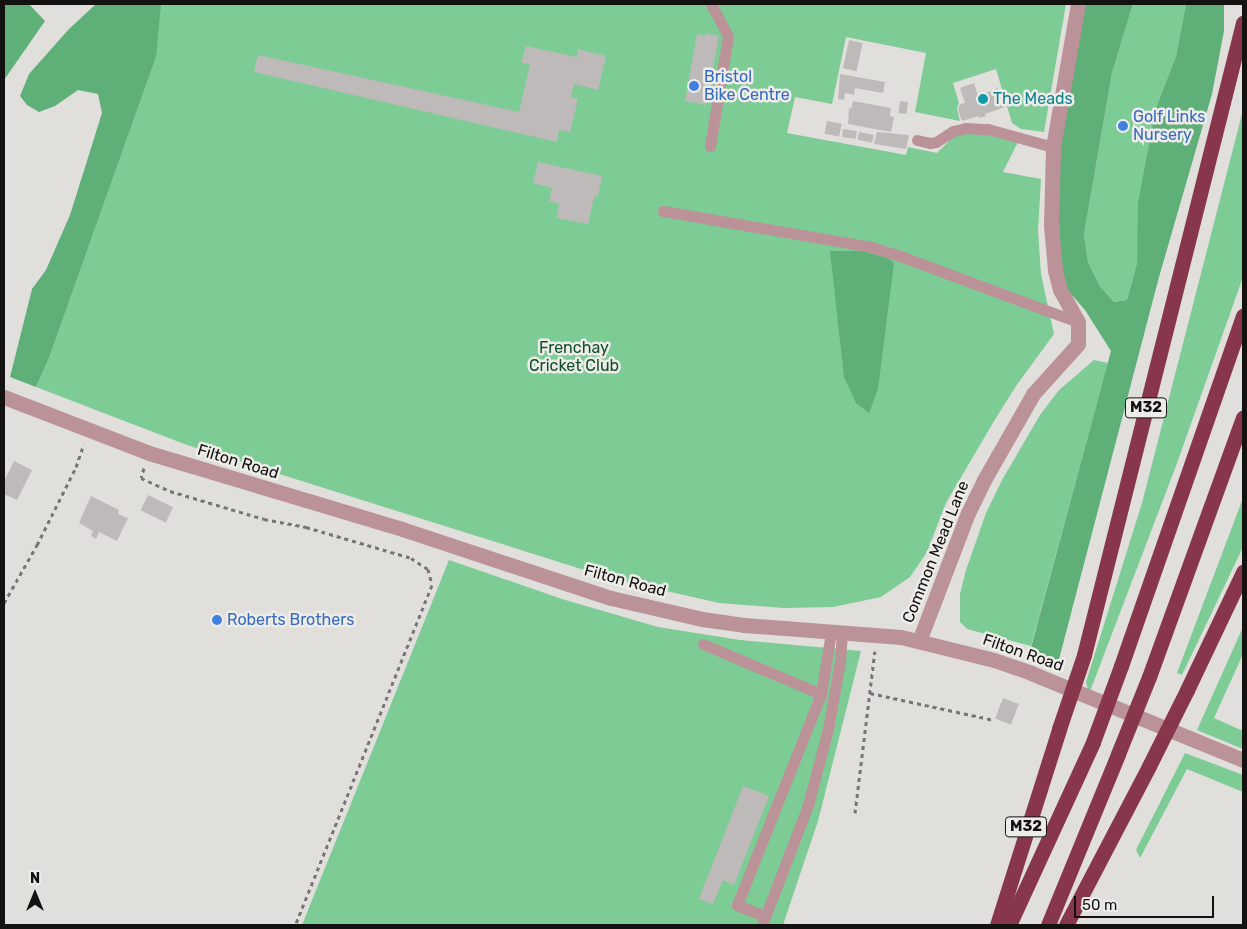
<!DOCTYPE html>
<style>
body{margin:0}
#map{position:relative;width:1247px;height:929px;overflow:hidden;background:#e1dfdc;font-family:Rubik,sans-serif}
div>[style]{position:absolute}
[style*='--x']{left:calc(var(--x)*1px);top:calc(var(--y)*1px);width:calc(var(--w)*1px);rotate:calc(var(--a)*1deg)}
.green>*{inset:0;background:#7dcb95}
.forest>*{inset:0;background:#5eaf78}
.building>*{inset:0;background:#bebab9;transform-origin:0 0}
.path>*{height:3px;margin-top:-1.5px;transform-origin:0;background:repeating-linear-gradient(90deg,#777674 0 4px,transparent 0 8px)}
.service>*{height:11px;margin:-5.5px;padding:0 5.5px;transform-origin:5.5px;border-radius:5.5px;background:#bc9299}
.minor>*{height:15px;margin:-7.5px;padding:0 7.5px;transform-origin:7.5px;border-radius:7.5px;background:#bc9299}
.motorway>*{height:15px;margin:-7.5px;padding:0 7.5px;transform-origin:7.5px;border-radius:7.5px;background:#88364b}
.motorway-bridge>*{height:15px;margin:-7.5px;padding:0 7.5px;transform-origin:7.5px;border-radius:7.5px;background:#88364b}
.dots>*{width:14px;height:14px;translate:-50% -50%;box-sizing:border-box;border:2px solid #eeece9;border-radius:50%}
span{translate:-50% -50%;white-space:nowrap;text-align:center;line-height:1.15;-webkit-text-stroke:5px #eeece9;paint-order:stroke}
.shield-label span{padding:1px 4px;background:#eeece9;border:1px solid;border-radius:4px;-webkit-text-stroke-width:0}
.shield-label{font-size:15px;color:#131211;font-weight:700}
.shop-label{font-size:16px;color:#366cbe}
.left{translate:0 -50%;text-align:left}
.culture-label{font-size:16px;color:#0d838f}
.park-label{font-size:16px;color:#114f2a}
.street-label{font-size:16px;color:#131211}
.frame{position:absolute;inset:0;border:5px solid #131211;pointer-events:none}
.north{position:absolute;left:10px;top:869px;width:50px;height:50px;-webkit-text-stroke:4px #eeece9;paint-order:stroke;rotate:0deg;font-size:14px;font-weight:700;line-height:20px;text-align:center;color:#131211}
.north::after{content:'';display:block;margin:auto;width:18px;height:22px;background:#131211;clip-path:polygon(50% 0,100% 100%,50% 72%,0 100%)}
.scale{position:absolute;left:1074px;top:896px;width:140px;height:22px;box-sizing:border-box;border:2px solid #131211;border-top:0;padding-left:6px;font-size:15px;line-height:18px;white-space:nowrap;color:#131211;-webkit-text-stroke:4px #eeece9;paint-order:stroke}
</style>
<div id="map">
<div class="green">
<div style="clip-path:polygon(96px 4px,1066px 4px,1044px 132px,1021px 129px,1012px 123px,996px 69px,953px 83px,959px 103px,957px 109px,960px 121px,915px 112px,926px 53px,846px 37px,832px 104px,795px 97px,787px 133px,906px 155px,908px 147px,937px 153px,958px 132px,971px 131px,1019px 140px,1003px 172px,1041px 179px,1038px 231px,1041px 274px,1054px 334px,1016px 386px,994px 421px,946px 503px,927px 552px,910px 577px,881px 597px,833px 607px,784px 608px,719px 603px,613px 579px,187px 445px,36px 387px,49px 358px,156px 57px)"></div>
<div style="clip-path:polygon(1133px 4px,1186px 4px,1176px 56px,1156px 108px,1138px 238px,1137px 263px,1132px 282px,1127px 300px,1114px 302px,1099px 285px,1088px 262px,1084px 234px,1112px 73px)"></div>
<div style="clip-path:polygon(1243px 110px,1243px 277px,1176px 466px,1089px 694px,1086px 682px,1142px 503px)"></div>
<div style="clip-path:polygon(1094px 360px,1108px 363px,1031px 646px,967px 629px,960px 622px,960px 594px,966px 570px,986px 513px,1002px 480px,1040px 415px,1059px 390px)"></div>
<div style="clip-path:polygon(1243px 498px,1243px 547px,1182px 675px,1177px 673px)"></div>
<div style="clip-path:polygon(449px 560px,562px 599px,658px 627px,740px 640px,861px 651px,818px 821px,783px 925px,302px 925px)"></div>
<div style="clip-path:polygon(1243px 627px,1243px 654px,1214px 718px,1243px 731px,1243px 749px,1197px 730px)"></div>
<div style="clip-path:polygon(1185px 753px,1243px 775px,1243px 792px,1187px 769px,1140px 858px,1136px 850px)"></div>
</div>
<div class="forest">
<div style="clip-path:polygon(4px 4px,29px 4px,45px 21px,4px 80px)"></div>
<div style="clip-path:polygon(96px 4px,161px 4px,156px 57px,49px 358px,36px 387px,10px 377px,32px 289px,46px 270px,70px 215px,102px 113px,98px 94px,78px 90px,55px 106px,39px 112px,27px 105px,20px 96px,29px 74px,69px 29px)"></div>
<div style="clip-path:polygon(1084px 4px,1133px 4px,1112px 73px,1084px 234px,1088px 262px,1099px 285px,1114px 302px,1127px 300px,1132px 282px,1137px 263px,1138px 203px,1156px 108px,1176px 56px,1186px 4px,1224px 4px,1224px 31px,1212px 94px,1159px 277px,1057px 667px,1029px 655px,1111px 351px,1085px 310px,1065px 287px,1061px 265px,1058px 201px,1060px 150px)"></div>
<div style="clip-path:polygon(830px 251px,862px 251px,887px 258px,894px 263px,878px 389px,869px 413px,856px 403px,844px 377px)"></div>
</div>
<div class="building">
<div style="clip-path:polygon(706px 33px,719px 36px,706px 105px,685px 101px,697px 34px,705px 36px)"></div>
<div style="left:849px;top:40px;width:14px;height:29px;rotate:12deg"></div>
<div style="clip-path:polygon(526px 46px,577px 57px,578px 49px,606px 56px,598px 90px,574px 84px,571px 97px,578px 99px,570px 132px,559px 130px,557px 142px,254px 72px,258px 55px,519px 112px,530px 64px,521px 63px)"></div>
<div style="clip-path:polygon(840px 74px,885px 82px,883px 93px,855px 88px,854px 95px,845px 93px,844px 100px,838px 99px)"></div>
<div style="clip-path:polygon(974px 83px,978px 96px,998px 88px,1005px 107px,985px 114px,986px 116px,979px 118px,979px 116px,962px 121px,958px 110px,960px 104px,965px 103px,960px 88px)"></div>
<div style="clip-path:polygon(853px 101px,891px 108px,890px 116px,894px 117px,891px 132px,848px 124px,849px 108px,851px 109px)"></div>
<div style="left:900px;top:101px;width:8px;height:12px;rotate:7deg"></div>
<div style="left:827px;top:121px;width:15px;height:13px;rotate:11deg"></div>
<div style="left:843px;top:129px;width:14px;height:8px;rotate:8deg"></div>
<div style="left:859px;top:132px;width:15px;height:8px;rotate:11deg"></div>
<div style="clip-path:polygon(877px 132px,909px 135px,906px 149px,874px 144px)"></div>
<div style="clip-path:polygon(538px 162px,602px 176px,598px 196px,594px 197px,588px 224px,557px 218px,559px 204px,549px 201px,552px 188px,533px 183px)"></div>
<div style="clip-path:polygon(14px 461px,32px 470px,17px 500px,4px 494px,4px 482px)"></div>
<div style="left:148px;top:495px;width:28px;height:17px;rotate:26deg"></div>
<div style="clip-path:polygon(91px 496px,119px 510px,118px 514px,128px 518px,117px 541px,99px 532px,96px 539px,91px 536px,93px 531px,79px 523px)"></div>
<div style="left:1003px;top:698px;width:17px;height:22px;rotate:21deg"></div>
<div style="clip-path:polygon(743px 786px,769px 796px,734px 885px,723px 880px,713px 904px,699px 899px)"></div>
</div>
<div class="path">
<div style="--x:144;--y:468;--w:10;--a:107"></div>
<div style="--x:141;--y:478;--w:32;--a:24"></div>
<div style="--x:170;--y:491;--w:98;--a:16.6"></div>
<div style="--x:264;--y:519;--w:43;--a:10.8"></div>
<div style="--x:306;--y:527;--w:109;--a:16.4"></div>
<div style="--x:411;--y:558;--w:20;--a:33"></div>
<div style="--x:428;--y:569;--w:16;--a:76"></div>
<div style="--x:432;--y:585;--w:367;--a:111.9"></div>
<div style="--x:4;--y:603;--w:67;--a:-60.4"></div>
<div style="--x:37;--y:545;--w:87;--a:-63.4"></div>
<div style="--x:76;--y:467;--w:24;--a:-71"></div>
<div style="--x:870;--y:693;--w:127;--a:12.3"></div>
<div style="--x:855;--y:813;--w:163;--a:-83"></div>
</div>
<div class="service">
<div style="--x:917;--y:140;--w:13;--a:13"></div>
<div style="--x:930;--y:143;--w:6;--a:-9"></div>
<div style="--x:936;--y:142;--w:20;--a:-33"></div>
<div style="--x:953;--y:131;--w:13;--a:-13"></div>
<div style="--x:966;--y:128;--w:22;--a:3"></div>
<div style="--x:988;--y:129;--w:67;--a:15.5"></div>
<div style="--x:710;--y:146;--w:111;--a:-80.7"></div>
<div style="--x:728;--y:36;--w:36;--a:-118"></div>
<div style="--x:663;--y:211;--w:211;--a:9.8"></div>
<div style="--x:871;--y:247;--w:34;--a:17"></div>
<div style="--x:903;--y:257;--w:187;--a:20.4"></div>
<div style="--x:703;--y:644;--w:128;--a:23"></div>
<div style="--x:765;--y:916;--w:30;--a:-159"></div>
<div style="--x:737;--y:905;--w:227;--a:-68.3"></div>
<div style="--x:821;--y:694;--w:63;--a:-80.8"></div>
<div style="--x:762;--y:925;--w:129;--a:-69"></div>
<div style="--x:808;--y:805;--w:79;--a:-75.3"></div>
<div style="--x:828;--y:729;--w:69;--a:-80"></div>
<div style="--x:840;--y:661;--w:28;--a:-86"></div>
</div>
<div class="minor">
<div style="--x:4;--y:397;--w:155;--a:21.1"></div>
<div style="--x:149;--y:453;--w:264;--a:16.7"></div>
<div style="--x:402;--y:529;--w:220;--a:18.3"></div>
<div style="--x:611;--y:598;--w:93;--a:13"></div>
<div style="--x:702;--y:619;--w:42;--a:8.1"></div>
<div style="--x:744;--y:625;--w:157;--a:4.4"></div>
<div style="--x:901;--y:637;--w:96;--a:13.9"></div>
<div style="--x:994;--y:660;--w:39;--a:19"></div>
<div style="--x:1031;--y:673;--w:229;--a:22.3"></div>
<div style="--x:919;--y:641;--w:137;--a:-69.1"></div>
<div style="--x:968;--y:513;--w:37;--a:-64"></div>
<div style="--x:984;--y:480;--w:99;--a:-60.3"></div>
<div style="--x:1033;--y:394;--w:67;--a:-48"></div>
<div style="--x:1078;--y:344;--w:22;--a:-90"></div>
<div style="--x:1078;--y:322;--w:37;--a:-119"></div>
<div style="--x:1060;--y:290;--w:21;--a:-104"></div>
<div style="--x:1055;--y:270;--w:45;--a:-95.1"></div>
<div style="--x:1051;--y:225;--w:78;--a:-88.5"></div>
<div style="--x:1053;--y:147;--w:145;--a:-80.1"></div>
</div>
<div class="motorway">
<div style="--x:1084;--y:655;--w:652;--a:-75.88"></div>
<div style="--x:1121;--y:666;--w:371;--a:-70.8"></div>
<div style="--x:1149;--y:677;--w:276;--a:-70.1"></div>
<div style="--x:1187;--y:690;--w:131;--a:-64.6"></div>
<div style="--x:997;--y:925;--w:206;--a:-72.4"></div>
<div style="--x:1009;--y:925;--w:201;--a:-65.3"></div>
<div style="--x:1048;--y:925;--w:185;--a:-67.7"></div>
<div style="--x:1066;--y:925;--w:179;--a:-62.4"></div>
</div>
<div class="motorway-bridge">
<div style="--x:1059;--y:729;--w:78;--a:-71.3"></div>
<div style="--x:1093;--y:742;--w:81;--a:-69.8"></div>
<div style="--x:1118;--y:754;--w:83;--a:-68.1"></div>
<div style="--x:1149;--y:766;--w:85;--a:-63.4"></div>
</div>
<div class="dots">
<div style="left:694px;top:86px;background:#3f7fe0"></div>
<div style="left:983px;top:99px;background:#0f9aa8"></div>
<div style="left:1123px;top:126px;background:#3f7fe0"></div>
<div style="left:217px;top:620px;background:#3f7fe0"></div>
</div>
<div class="shield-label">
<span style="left:1146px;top:408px">M32</span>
<span style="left:1026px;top:827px">M32</span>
</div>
<div class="shop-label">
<span class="left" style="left:704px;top:86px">Bristol<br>Bike Centre</span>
<span class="left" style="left:1133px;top:126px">Golf Links<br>Nursery</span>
<span class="left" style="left:227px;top:620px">Roberts Brothers</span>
</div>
<div class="culture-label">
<span class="left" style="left:993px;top:99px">The Meads</span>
</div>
<div class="park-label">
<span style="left:574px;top:357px">Frenchay<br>Cricket Club</span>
</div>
<div class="street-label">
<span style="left:238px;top:462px;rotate:17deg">Filton Road</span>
<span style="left:936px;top:552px;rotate:-68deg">Common Mead Lane</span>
<span style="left:625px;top:581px;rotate:15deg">Filton Road</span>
<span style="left:1023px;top:653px;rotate:19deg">Filton Road</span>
</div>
<div class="frame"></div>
<div class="north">N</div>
<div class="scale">50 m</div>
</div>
